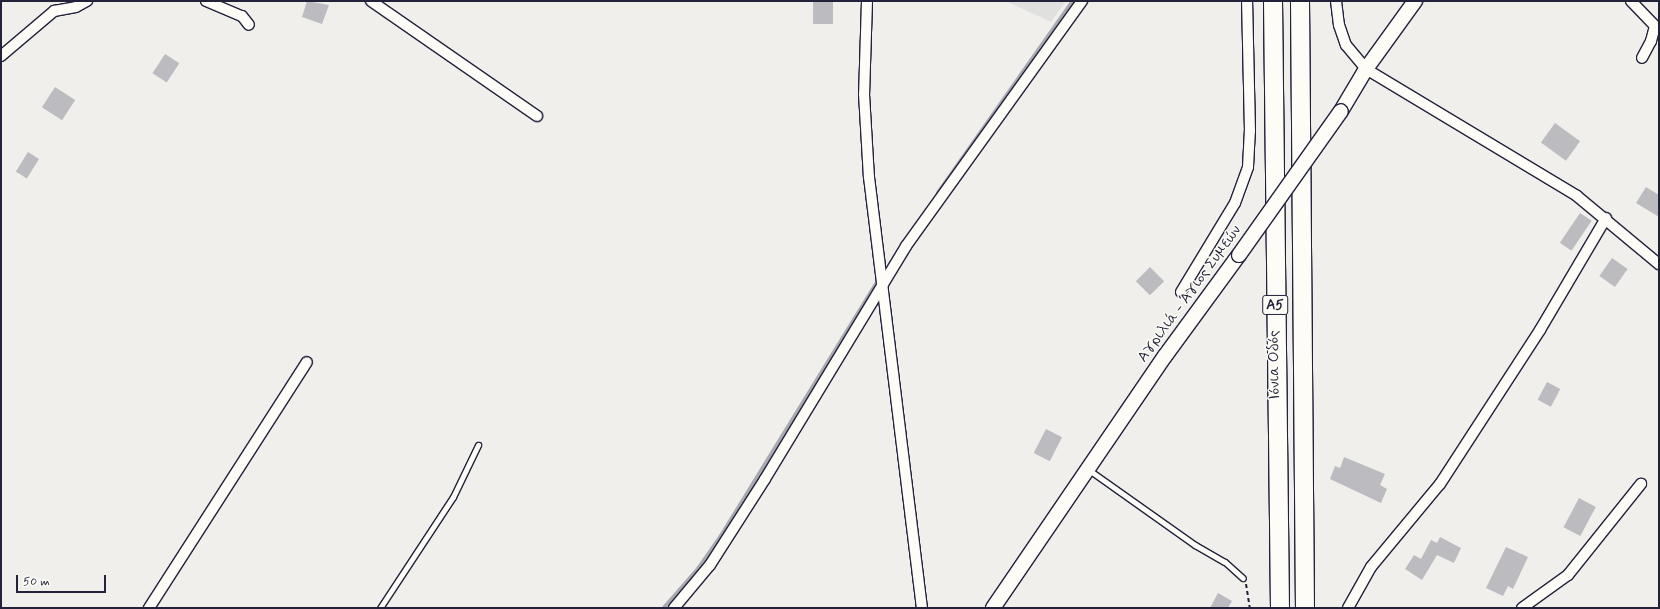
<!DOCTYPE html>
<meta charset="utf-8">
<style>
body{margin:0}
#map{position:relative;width:1660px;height:609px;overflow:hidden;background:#f0efec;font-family:Mynerve,sans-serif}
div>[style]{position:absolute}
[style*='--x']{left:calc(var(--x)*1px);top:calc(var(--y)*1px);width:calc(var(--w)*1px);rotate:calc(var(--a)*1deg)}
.built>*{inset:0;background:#e0e0df}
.stream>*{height:3.5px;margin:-1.75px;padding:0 1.75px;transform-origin:1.75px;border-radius:1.75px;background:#a9a9b0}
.building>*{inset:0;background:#bcbcc0;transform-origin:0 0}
.path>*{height:2px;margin-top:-1px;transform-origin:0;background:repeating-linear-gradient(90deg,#22223b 0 4px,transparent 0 7px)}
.roads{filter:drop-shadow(1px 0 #22223b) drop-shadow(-1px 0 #22223b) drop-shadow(0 1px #22223b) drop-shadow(0 -1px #22223b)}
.service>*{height:5px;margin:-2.5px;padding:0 2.5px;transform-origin:2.5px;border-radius:2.5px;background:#fdfcf7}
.minor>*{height:10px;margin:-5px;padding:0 5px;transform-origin:5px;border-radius:5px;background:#fdfcf7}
.secondary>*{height:14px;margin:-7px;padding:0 7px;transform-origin:7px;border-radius:7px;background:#fdfcf7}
.motorway>*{height:18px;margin:-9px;padding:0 9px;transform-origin:9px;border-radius:9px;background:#fdfcf7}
.bridges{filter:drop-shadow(1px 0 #22223b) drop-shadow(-1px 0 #22223b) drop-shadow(0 1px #22223b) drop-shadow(0 -1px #22223b)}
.secondary-bridge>*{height:14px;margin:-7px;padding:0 7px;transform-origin:7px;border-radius:7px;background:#fdfcf7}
span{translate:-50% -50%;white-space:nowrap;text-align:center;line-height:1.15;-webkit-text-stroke:3px #fdfcf7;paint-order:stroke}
.shield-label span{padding:1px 3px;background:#fdfcf7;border:1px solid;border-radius:3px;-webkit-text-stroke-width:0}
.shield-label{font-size:14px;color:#22223b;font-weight:700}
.street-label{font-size:15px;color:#22223b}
.frame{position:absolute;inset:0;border:2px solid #22223b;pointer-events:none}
.scale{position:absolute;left:16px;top:575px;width:90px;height:18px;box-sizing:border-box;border:2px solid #22223b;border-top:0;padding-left:5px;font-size:12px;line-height:14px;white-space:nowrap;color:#22223b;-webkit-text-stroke:3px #fdfcf7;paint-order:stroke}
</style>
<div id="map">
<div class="built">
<div style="clip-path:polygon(1006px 1px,1066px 1px,1051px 22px)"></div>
</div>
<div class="stream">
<div style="--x:938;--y:193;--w:235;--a:-54.9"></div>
<div style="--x:664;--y:608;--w:52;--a:-48.9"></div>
<div style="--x:698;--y:569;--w:40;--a:-55.1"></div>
<div style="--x:721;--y:536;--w:299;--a:-58.4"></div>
</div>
<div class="building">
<div style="clip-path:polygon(307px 1px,329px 5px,322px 24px,302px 17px)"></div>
<div style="left:813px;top:1px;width:20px;height:23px"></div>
<div style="left:165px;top:54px;width:17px;height:23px;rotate:33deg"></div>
<div style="left:55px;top:87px;width:24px;height:24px;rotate:33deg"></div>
<div style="left:1555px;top:123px;width:31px;height:24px;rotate:36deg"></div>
<div style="left:28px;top:152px;width:13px;height:23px;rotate:32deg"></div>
<div style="clip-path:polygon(1646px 187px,1659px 195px,1659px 217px,1636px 203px)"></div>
<div style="left:1580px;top:213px;width:14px;height:36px;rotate:34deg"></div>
<div style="left:1612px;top:258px;width:19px;height:22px;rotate:35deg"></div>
<div style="left:1150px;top:267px;width:20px;height:20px;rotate:45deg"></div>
<div style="left:1547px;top:382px;width:15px;height:20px;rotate:28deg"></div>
<div style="left:1046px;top:429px;width:18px;height:27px;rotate:27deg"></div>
<div style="clip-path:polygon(1344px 457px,1385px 474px,1380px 485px,1387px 489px,1381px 503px,1330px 479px,1335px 466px,1340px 468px)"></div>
<div style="left:1579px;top:498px;width:19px;height:33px;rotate:28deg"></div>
<div style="clip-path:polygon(1440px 537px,1461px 548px,1454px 563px,1437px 555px,1422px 580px,1405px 569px,1414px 555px,1421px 559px,1431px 540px,1437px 543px)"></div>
<div style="clip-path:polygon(1506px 547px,1528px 557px,1513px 589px,1508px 586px,1503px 596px,1486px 588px)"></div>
<div style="clip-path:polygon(1218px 593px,1232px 601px,1228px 608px,1210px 608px)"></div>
</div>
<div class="path">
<div style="--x:1246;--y:584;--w:24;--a:81"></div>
</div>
<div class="roads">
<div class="service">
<div style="--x:1089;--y:470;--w:130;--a:35.3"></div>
<div style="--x:1195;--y:545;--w:34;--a:30"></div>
<div style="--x:1225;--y:562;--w:24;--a:42"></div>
<div style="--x:380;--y:608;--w:133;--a:-56.7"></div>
<div style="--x:453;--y:497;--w:58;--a:-64.3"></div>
</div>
<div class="minor">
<div style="--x:206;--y:1;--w:39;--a:23"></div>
<div style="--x:242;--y:16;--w:11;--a:52"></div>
<div style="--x:371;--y:1;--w:202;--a:34.7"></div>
<div style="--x:867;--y:1;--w:93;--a:91.8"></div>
<div style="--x:864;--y:94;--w:83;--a:86.6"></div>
<div style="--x:869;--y:177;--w:434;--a:83"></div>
<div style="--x:1336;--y:1;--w:24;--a:83"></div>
<div style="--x:1339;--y:25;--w:21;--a:71"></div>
<div style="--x:1346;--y:45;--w:31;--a:50"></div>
<div style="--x:1366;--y:69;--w:246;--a:31"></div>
<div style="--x:1577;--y:196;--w:107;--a:39.7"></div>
<div style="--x:1631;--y:1;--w:35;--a:46"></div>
<div style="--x:1655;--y:26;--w:16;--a:105"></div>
<div style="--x:1651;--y:41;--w:19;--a:118"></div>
<div style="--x:1;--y:56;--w:70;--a:-40.3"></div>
<div style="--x:54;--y:11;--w:22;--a:-10"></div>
<div style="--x:76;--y:7;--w:13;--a:-29"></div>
<div style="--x:1181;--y:292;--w:104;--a:-58.8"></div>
<div style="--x:1235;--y:203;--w:38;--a:-70"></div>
<div style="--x:1248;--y:167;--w:36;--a:-87"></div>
<div style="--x:1250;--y:131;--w:130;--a:-91.3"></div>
<div style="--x:149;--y:608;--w:292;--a:-57.3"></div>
<div style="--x:674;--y:608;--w:56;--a:-50.1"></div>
<div style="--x:710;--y:565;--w:102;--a:-57.4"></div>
<div style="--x:765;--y:479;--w:272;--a:-58.8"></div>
<div style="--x:906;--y:246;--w:302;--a:-54.3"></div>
<div style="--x:1348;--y:608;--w:47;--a:-60.7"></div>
<div style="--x:1371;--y:567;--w:108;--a:-50.3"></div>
<div style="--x:1440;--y:484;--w:184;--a:-57"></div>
<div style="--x:1540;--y:330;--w:130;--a:-59.5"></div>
<div style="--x:1522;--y:608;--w:57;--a:-35.7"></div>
<div style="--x:1568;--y:575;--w:117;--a:-51.3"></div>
</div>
<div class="secondary">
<div style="--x:1341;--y:111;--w:49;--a:-59.2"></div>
<div style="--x:1366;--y:69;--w:84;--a:-54.2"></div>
<div style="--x:993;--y:608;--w:305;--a:-55.7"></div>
<div style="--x:1165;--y:356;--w:125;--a:-53.8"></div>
</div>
<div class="motorway">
<div style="--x:1273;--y:1;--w:607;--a:89.34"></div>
<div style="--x:1300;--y:1;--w:607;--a:89.53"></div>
</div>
</div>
<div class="bridges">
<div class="secondary-bridge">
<div style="--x:1239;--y:255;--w:176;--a:-54.7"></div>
</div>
</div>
<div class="shield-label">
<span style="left:1275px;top:305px">Α5</span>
</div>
<div class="street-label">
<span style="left:1190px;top:294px;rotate:-54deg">Αγριλιά - Άγιος Συμεών</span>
<span style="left:1275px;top:365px;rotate:-91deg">Ιόνια Οδός</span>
</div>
<div class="frame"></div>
<div class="scale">50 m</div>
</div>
